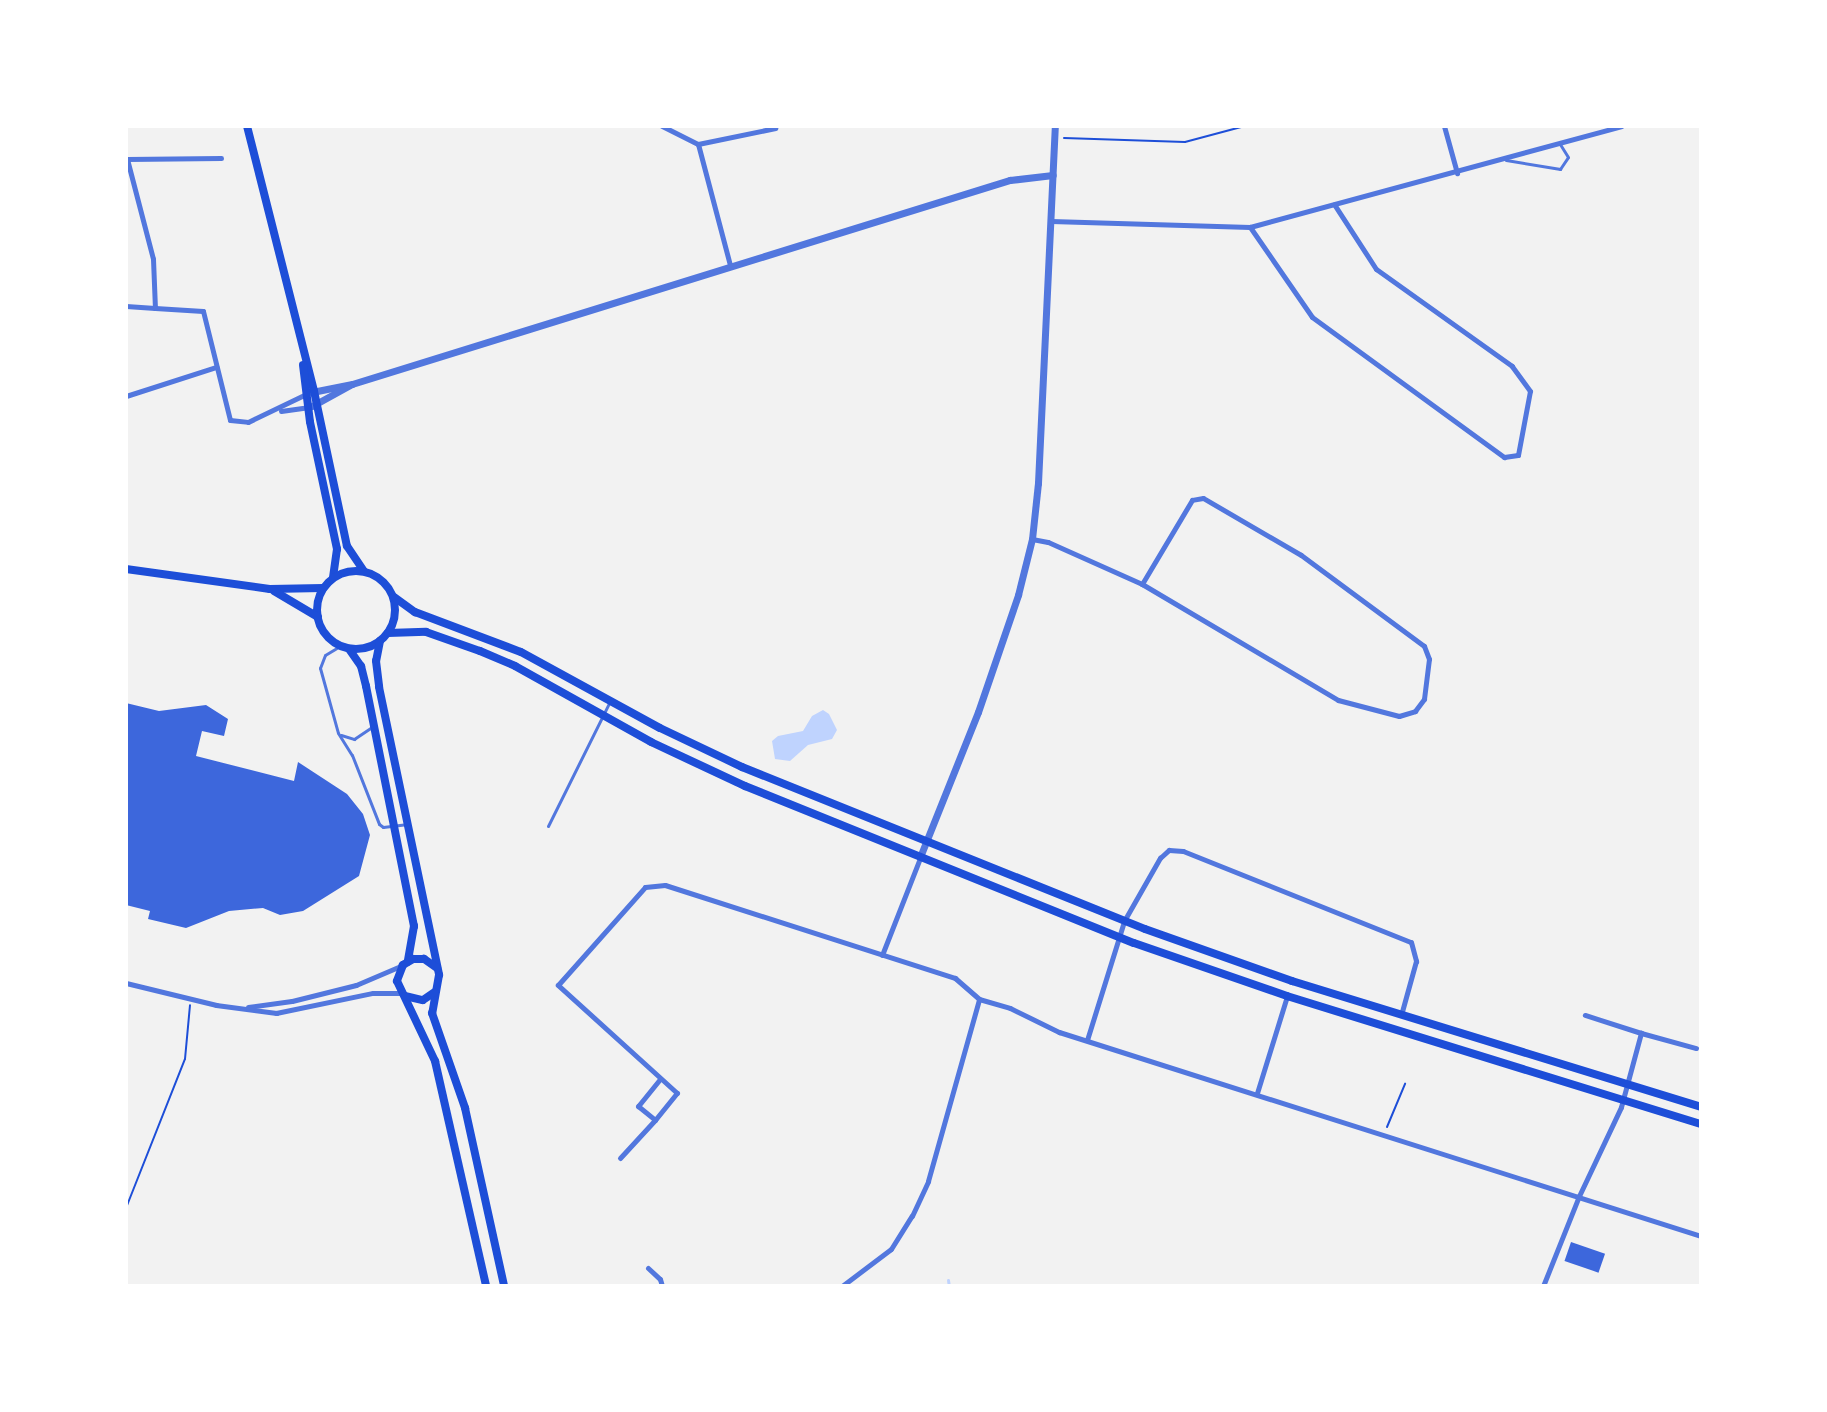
<!DOCTYPE html>
<style>
body{margin:0}
#map{position:relative;width:1827px;height:1412px;overflow:hidden;background:#f2f2f2;font-family:Inter,sans-serif}
div>[style]{position:absolute}
[style*='--x']{left:calc(var(--x)*1px);top:calc(var(--y)*1px);width:calc(var(--w)*1px);rotate:calc(var(--a)*1deg)}
.water>*{inset:0;background:#bfd3fe}
.stream>*{height:3px;margin:-1.5px;padding:0 1.5px;transform-origin:1.5px;border-radius:1.5px;background:#bfd3fe}
.building>*{inset:0;background:#3d67dc;transform-origin:0 0}
.path>*{height:2px;margin:-1px;padding:0 1px;transform-origin:1px;border-radius:1px;background:#1d4ed8}
.service>*{height:3px;margin:-1.5px;padding:0 1.5px;transform-origin:1.5px;border-radius:1.5px;background:#5277de}
.minor>*{height:5px;margin:-2.5px;padding:0 2.5px;transform-origin:2.5px;border-radius:2.5px;background:#5277de}
.tertiary>*{height:7px;margin:-3.5px;padding:0 3.5px;transform-origin:3.5px;border-radius:3.5px;background:#5277de}
.secondary>*{height:8px;margin:-4px;padding:0 4px;transform-origin:4px;border-radius:4px;background:#1d4ed8}
.secondary>.ring{margin:-4px;padding:0;box-sizing:content-box;background:none;border:8px solid #1d4ed8;border-radius:50%}
span{translate:-50% -50%;white-space:nowrap;text-align:center;line-height:1.15;-webkit-text-stroke:6px #fff;paint-order:stroke}
.frame{position:absolute;inset:0;border:128px solid #fff;pointer-events:none}
</style>
<div id="map">
<div class="water">
<div style="clip-path:polygon(823px 710px,829px 714px,837px 730px,832px 739px,808px 745px,790px 761px,775px 759px,772px 741px,778px 736px,803px 731px,812px 716px)"></div>
</div>
<div class="stream">
<div style="--x:948;--y:1280;--w:6;--a:81"></div>
</div>
<div class="building">
<div style="clip-path:polygon(126px 703px,159px 711px,206px 705px,228px 719px,224px 736px,202px 731px,196px 756px,294px 781px,298px 762px,347px 794px,363px 814px,370px 835px,359px 876px,303px 911px,280px 915px,263px 908px,229px 911px,186px 928px,148px 919px,150px 911px,126px 905px)"></div>
<div style="left:1571px;top:1242px;width:36px;height:20px;rotate:19deg"></div>
</div>
<div class="path">
<div style="--x:1064;--y:138;--w:121;--a:1.9"></div>
<div style="--x:1185;--y:142;--w:62;--a:-14.9"></div>
<div style="--x:1387;--y:1127;--w:47;--a:-67.3"></div>
<div style="--x:126;--y:1208;--w:160;--a:-68.4"></div>
<div style="--x:185;--y:1059;--w:54;--a:-84.7"></div>
</div>
<div class="service">
<div style="--x:1506;--y:160;--w:55;--a:9.5"></div>
<div style="--x:1560;--y:169;--w:14;--a:-56"></div>
<div style="--x:1568;--y:157;--w:15;--a:-122"></div>
<div style="--x:340;--y:646;--w:17;--a:149"></div>
<div style="--x:325;--y:655;--w:14;--a:111"></div>
<div style="--x:320;--y:668;--w:67;--a:74.5"></div>
<div style="--x:338;--y:733;--w:26;--a:58"></div>
<div style="--x:352;--y:755;--w:74;--a:68.6"></div>
<div style="--x:379;--y:824;--w:5;--a:37"></div>
<div style="--x:383;--y:827;--w:23;--a:-7"></div>
<div style="--x:341;--y:735;--w:14;--a:17"></div>
<div style="--x:354;--y:739;--w:22;--a:-34"></div>
<div style="--x:548;--y:826;--w:140;--a:-63.6"></div>
</div>
<div class="minor">
<div style="--x:662;--y:126;--w:40;--a:26.6"></div>
<div style="--x:698;--y:144;--w:125;--a:75.2"></div>
<div style="--x:1444;--y:126;--w:49;--a:74.5"></div>
<div style="--x:698;--y:144;--w:79;--a:-11.7"></div>
<div style="--x:127;--y:159;--w:103;--a:75.4"></div>
<div style="--x:153;--y:259;--w:49;--a:87.7"></div>
<div style="--x:155;--y:308;--w:48;--a:3.6"></div>
<div style="--x:203;--y:311;--w:112;--a:76.1"></div>
<div style="--x:230;--y:420;--w:18;--a:6"></div>
<div style="--x:248;--y:422;--w:64;--a:-25.8"></div>
<div style="--x:127;--y:159;--w:94;--a:-0.6"></div>
<div style="--x:1051;--y:221;--w:199;--a:1.7"></div>
<div style="--x:1250;--y:227;--w:385;--a:-15.2"></div>
<div style="--x:1250;--y:227;--w:109;--a:55.4"></div>
<div style="--x:1312;--y:317;--w:238;--a:36.1"></div>
<div style="--x:1504;--y:457;--w:14;--a:-8"></div>
<div style="--x:1518;--y:455;--w:65;--a:-79.4"></div>
<div style="--x:1530;--y:391;--w:31;--a:-126"></div>
<div style="--x:1512;--y:366;--w:167;--a:-144.5"></div>
<div style="--x:1376;--y:269;--w:77;--a:-122.9"></div>
<div style="--x:126;--y:306;--w:29;--a:4"></div>
<div style="--x:126;--y:396;--w:95;--a:-17.9"></div>
<div style="--x:281;--y:411;--w:27;--a:-8"></div>
<div style="--x:1032;--y:539;--w:16;--a:11"></div>
<div style="--x:1048;--y:542;--w:103;--a:24.1"></div>
<div style="--x:1142;--y:584;--w:228;--a:30.6"></div>
<div style="--x:1338;--y:700;--w:63;--a:14.7"></div>
<div style="--x:1399;--y:716;--w:17;--a:-17"></div>
<div style="--x:1415;--y:711;--w:15;--a:-53"></div>
<div style="--x:1424;--y:699;--w:40;--a:-82.9"></div>
<div style="--x:1429;--y:659;--w:14;--a:-111"></div>
<div style="--x:1424;--y:646;--w:153;--a:-143.5"></div>
<div style="--x:1301;--y:555;--w:113;--a:-149.8"></div>
<div style="--x:1203;--y:498;--w:11;--a:170"></div>
<div style="--x:1192;--y:500;--w:98;--a:120.8"></div>
<div style="--x:882;--y:955;--w:104;--a:-68.6"></div>
<div style="--x:126;--y:983;--w:93;--a:13.7"></div>
<div style="--x:216;--y:1005;--w:61;--a:7.6"></div>
<div style="--x:276;--y:1013;--w:99;--a:-11.7"></div>
<div style="--x:373;--y:993;--w:28;--a:0"></div>
<div style="--x:248;--y:1007;--w:44;--a:-7.8"></div>
<div style="--x:292;--y:1001;--w:66;--a:-14"></div>
<div style="--x:356;--y:985;--w:51;--a:-23.1"></div>
<div style="--x:1641;--y:1033;--w:57;--a:15.3"></div>
<div style="--x:1087;--y:1040;--w:125;--a:-72.7"></div>
<div style="--x:1124;--y:921;--w:73;--a:-60.3"></div>
<div style="--x:1160;--y:858;--w:12;--a:-42"></div>
<div style="--x:1169;--y:850;--w:14;--a:4"></div>
<div style="--x:1183;--y:851;--w:245;--a:21.8"></div>
<div style="--x:1411;--y:942;--w:20;--a:75"></div>
<div style="--x:1416;--y:961;--w:56;--a:105.5"></div>
<div style="--x:660;--y:1079;--w:35;--a:129"></div>
<div style="--x:638;--y:1106;--w:22;--a:39"></div>
<div style="--x:655;--y:1120;--w:35;--a:-51"></div>
<div style="--x:677;--y:1093;--w:161;--a:-137.8"></div>
<div style="--x:558;--y:985;--w:131;--a:-48.4"></div>
<div style="--x:645;--y:887;--w:20;--a:-6"></div>
<div style="--x:665;--y:885;--w:305;--a:17.8"></div>
<div style="--x:955;--y:978;--w:32;--a:41"></div>
<div style="--x:979;--y:999;--w:32;--a:16"></div>
<div style="--x:1010;--y:1008;--w:55;--a:26.1"></div>
<div style="--x:1059;--y:1032;--w:674;--a:17.63"></div>
<div style="--x:1257;--y:1093;--w:102;--a:-72.8"></div>
<div style="--x:620;--y:1158;--w:52;--a:-47.4"></div>
<div style="--x:648;--y:1268;--w:16;--a:43"></div>
<div style="--x:660;--y:1279;--w:7;--a:74"></div>
<div style="--x:842;--y:1286;--w:61;--a:-37.1"></div>
<div style="--x:891;--y:1249;--w:39;--a:-58"></div>
<div style="--x:912;--y:1216;--w:38;--a:-65"></div>
<div style="--x:928;--y:1181;--w:189;--a:-74.3"></div>
<div style="--x:1543;--y:1286;--w:97;--a:-68.2"></div>
<div style="--x:1579;--y:1196;--w:98;--a:-64.7"></div>
<div style="--x:1621;--y:1107;--w:77;--a:-74.9"></div>
<div style="--x:1641;--y:1033;--w:59;--a:-162.2"></div>
</div>
<div class="tertiary">
<div style="--x:312;--y:392;--w:41;--a:-11.3"></div>
<div style="--x:352;--y:384;--w:689;--a:-17.23"></div>
<div style="--x:1010;--y:180;--w:43;--a:-6.6"></div>
<div style="--x:312;--y:406;--w:43;--a:-28.9"></div>
<div style="--x:920;--y:857;--w:156;--a:-68.2"></div>
<div style="--x:978;--y:712;--w:124;--a:-71.1"></div>
<div style="--x:1018;--y:595;--w:58;--a:-76"></div>
<div style="--x:1032;--y:539;--w:56;--a:-83.9"></div>
<div style="--x:1038;--y:483;--w:357;--a:-87.3"></div>
</div>
<div class="secondary">
<div style="--x:247;--y:126;--w:273;--a:75.8"></div>
<div style="--x:314;--y:391;--w:158;--a:78"></div>
<div style="--x:347;--y:546;--w:30;--a:56"></div>
<div style="--x:303;--y:365;--w:57;--a:83"></div>
<div style="--x:310;--y:422;--w:130;--a:78"></div>
<div style="--x:337;--y:549;--w:29;--a:98"></div>
<div style="--x:126;--y:569;--w:145;--a:7.9"></div>
<div style="--x:270;--y:589;--w:53;--a:-1.1"></div>
<div class="ring" style="left:317px;top:571px;width:70px;height:70px"></div>
<div style="--x:274;--y:591;--w:51;--a:30.6"></div>
<div style="--x:394;--y:597;--w:26;--a:36"></div>
<div style="--x:415;--y:612;--w:113;--a:20.7"></div>
<div style="--x:521;--y:652;--w:158;--a:28.7"></div>
<div style="--x:660;--y:728;--w:91;--a:25.4"></div>
<div style="--x:742;--y:767;--w:434;--a:21.9"></div>
<div style="--x:1145;--y:929;--w:156;--a:19.5"></div>
<div style="--x:1292;--y:981;--w:428;--a:17.1"></div>
<div style="--x:388;--y:633;--w:38;--a:-2"></div>
<div style="--x:426;--y:632;--w:57;--a:19.4"></div>
<div style="--x:480;--y:651;--w:38;--a:23"></div>
<div style="--x:515;--y:666;--w:156;--a:29.2"></div>
<div style="--x:651;--y:742;--w:104;--a:25.1"></div>
<div style="--x:745;--y:786;--w:419;--a:22"></div>
<div style="--x:1134;--y:943;--w:162;--a:19.1"></div>
<div style="--x:1287;--y:996;--w:433;--a:17.2"></div>
<div style="--x:380;--y:641;--w:20;--a:101"></div>
<div style="--x:376;--y:661;--w:26;--a:83"></div>
<div style="--x:379;--y:687;--w:294;--a:78.2"></div>
<div style="--x:439;--y:975;--w:39;--a:100"></div>
<div style="--x:432;--y:1013;--w:101;--a:70.8"></div>
<div style="--x:465;--y:1108;--w:182;--a:77.6"></div>
<div style="--x:349;--y:649;--w:21;--a:55"></div>
<div style="--x:361;--y:666;--w:21;--a:76"></div>
<div style="--x:366;--y:686;--w:245;--a:78.7"></div>
<div style="--x:414;--y:926;--w:36;--a:100"></div>
<div style="--x:437;--y:968;--w:16;--a:-145"></div>
<div style="--x:424;--y:959;--w:11;--a:180"></div>
<div style="--x:413;--y:959;--w:12;--a:149"></div>
<div style="--x:403;--y:965;--w:17;--a:111"></div>
<div style="--x:397;--y:981;--w:89;--a:64.6"></div>
<div style="--x:435;--y:1061;--w:231;--a:77.2"></div>
<div style="--x:405;--y:996;--w:18;--a:13"></div>
<div style="--x:423;--y:1000;--w:14;--a:-34"></div>
</div>
<div class="frame"></div>
</div>
